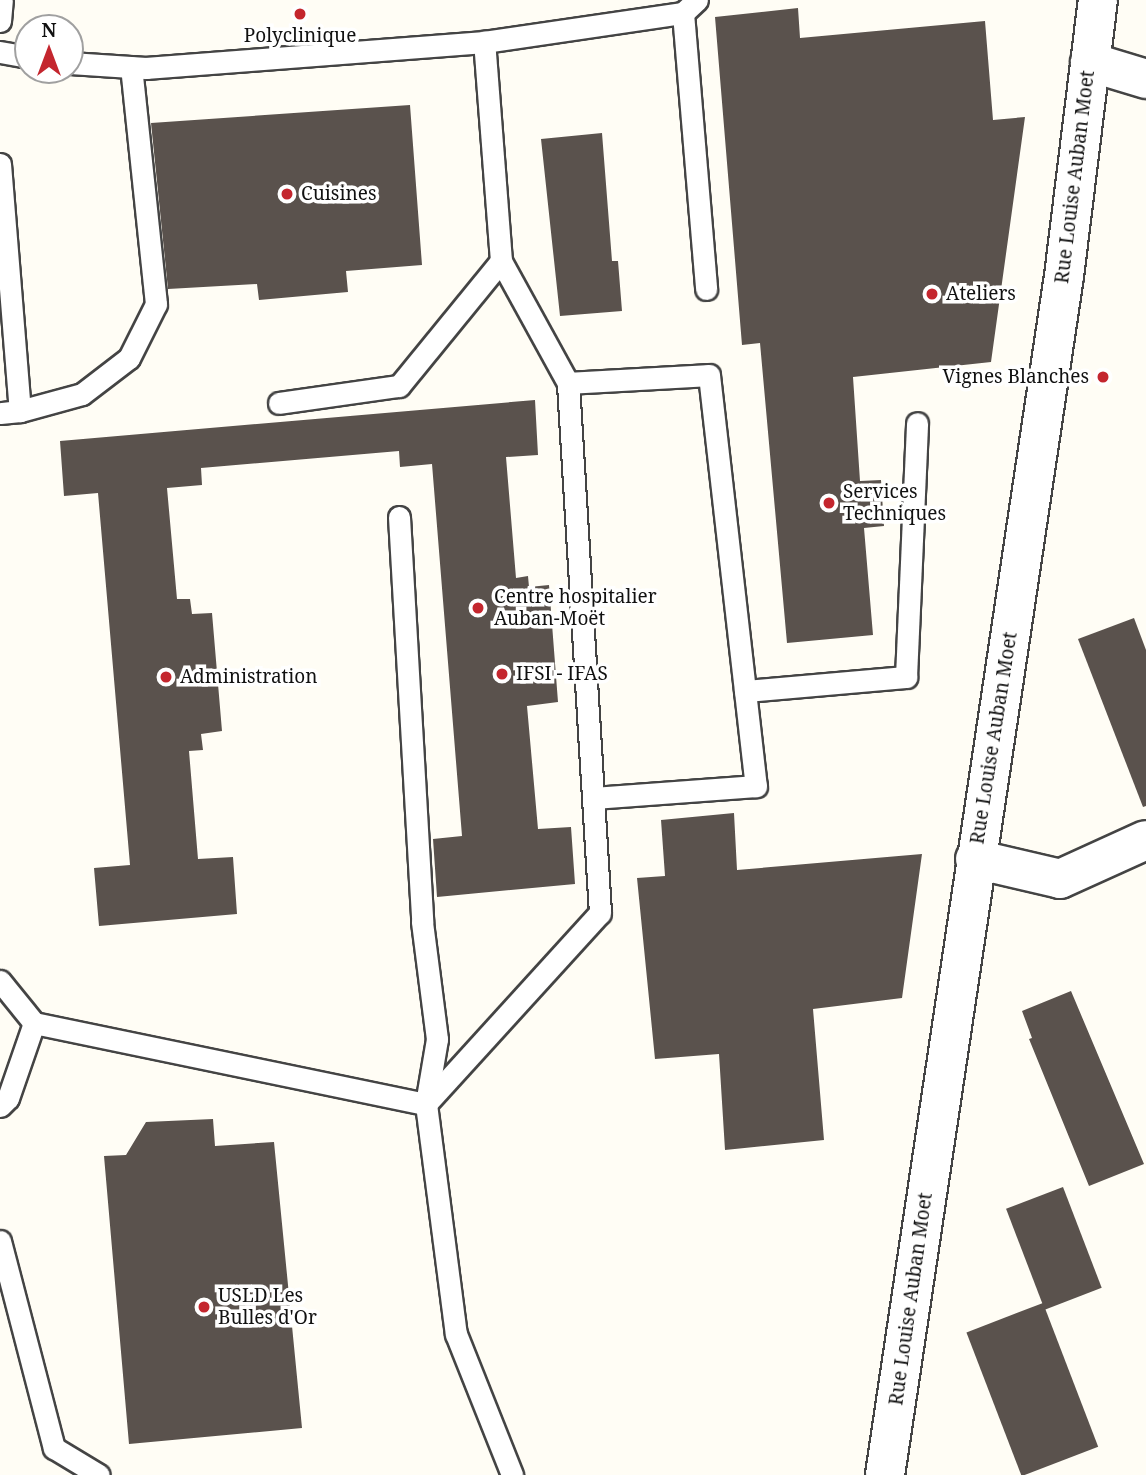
<!DOCTYPE html>
<meta charset="utf-8">
<style>
body{margin:0}
#map{position:relative;width:1146px;height:1475px;overflow:hidden;background:#fffdf5;font-family:"Noto Serif",serif}
div>[style]{position:absolute}
[style*='--x']{left:calc(var(--x)*1px);top:calc(var(--y)*1px);width:calc(var(--w)*1px);rotate:calc(var(--a)*1deg)}
.building>*{inset:0;background:#5a524d;transform-origin:0 0}
.roads{filter:drop-shadow(2px 0 #444) drop-shadow(-2px 0 #444) drop-shadow(0 2px #444) drop-shadow(0 -2px #444)}
.service>*{height:21px;margin:-10.5px;padding:0 10.5px;transform-origin:10.5px;border-radius:10.5px;background:#fff}
.minor>*{height:38px;margin:-19px;padding:0 19px;transform-origin:19px;border-radius:19px;background:#fff}
.tertiary>*{height:38px;margin:-19px;padding:0 19px;transform-origin:19px;border-radius:19px;background:#fff}
.dots>*{width:19px;height:19px;translate:-50% -50%;box-sizing:border-box;border:4px solid #fff;border-radius:50%}
span{translate:-50% -50%;white-space:nowrap;text-align:center;line-height:1.15;-webkit-text-stroke:7px #fff;paint-order:stroke}
.poi-label{font-size:19px;color:#111}
.left{translate:0 -50%;text-align:left}
.right{translate:-100% -50%;text-align:right}
.street-label{font-size:19px;color:#111}
.north{position:absolute;left:14px;top:14px;width:70px;height:70px;box-sizing:border-box;background:#fff;border:2px solid #a0a0a0;border-radius:50%;rotate:0deg;font-size:19px;font-weight:700;line-height:28px;text-align:center;color:#111}
.north::after{content:'';display:block;margin:auto;width:24px;height:32px;background:#c4262e;clip-path:polygon(50% 0,100% 100%,50% 72%,0 100%)}
</style>
<div id="map">
<div class="building">
<div style="clip-path:polygon(798px 8px,800px 38px,985px 21px,993px 120px,1025px 117px,991px 362px,853px 377px,860px 481px,881px 480px,884px 526px,864px 528px,873px 635px,787px 643px,760px 343px,742px 345px,715px 17px)"></div>
<div style="clip-path:polygon(410px 105px,422px 265px,346px 271px,348px 292px,259px 300px,257px 284px,168px 289px,151px 123px)"></div>
<div style="clip-path:polygon(602px 133px,612px 261px,618px 261px,622px 311px,560px 316px,541px 139px)"></div>
<div style="clip-path:polygon(535px 400px,538px 455px,506px 457px,516px 578px,528px 576px,529px 587px,549px 585px,558px 702px,527px 706px,538px 829px,571px 827px,575px 884px,437px 897px,433px 839px,462px 836px,432px 464px,400px 467px,399px 451px,201px 468px,202px 485px,167px 488px,177px 599px,190px 599px,192px 614px,212px 613px,222px 731px,201px 734px,203px 750px,189px 751px,198px 859px,233px 857px,237px 914px,99px 926px,94px 868px,130px 865px,98px 493px,64px 496px,60px 441px)"></div>
<div style="clip-path:polygon(1134px 618px,1146px 650px,1146px 806px,1143px 807px,1078px 639px)"></div>
<div style="clip-path:polygon(734px 813px,737px 870px,922px 854px,902px 998px,813px 1009px,824px 1140px,725px 1150px,719px 1054px,655px 1059px,637px 878px,665px 876px,661px 820px)"></div>
<div style="clip-path:polygon(1071px 991px,1144px 1164px,1089px 1186px,1029px 1039px,1032px 1038px,1022px 1011px)"></div>
<div style="clip-path:polygon(213px 1119px,215px 1146px,274px 1142px,302px 1428px,129px 1444px,104px 1156px,126px 1155px,146px 1122px)"></div>
<div style="left:1063px;top:1187px;width:108px;height:61px;rotate:69deg"></div>
<div style="left:1043px;top:1303px;width:154px;height:82px;rotate:69deg"></div>
</div>
<div class="roads">
<div class="service">
<div style="--x:683;--y:13;--w:277;--a:85.2"></div>
<div style="--x:0;--y:21;--w:21;--a:-85"></div>
<div style="--x:0;--y:52;--w:28;--a:10"></div>
<div style="--x:70;--y:63;--w:76;--a:3.8"></div>
<div style="--x:146;--y:68;--w:339;--a:-4.4"></div>
<div style="--x:484;--y:42;--w:201;--a:-8.3"></div>
<div style="--x:683;--y:13;--w:19;--a:-43"></div>
<div style="--x:0;--y:164;--w:248;--a:85.4"></div>
<div style="--x:20;--y:411;--w:20;--a:174"></div>
<div style="--x:568;--y:383;--w:141;--a:-3.2"></div>
<div style="--x:709;--y:375;--w:414;--a:83.5"></div>
<div style="--x:756;--y:786;--w:163;--a:175.8"></div>
<div style="--x:279;--y:403;--w:121;--a:-8.1"></div>
<div style="--x:399;--y:386;--w:161;--a:-50.8"></div>
<div style="--x:20;--y:411;--w:64;--a:-15.3"></div>
<div style="--x:82;--y:394;--w:59;--a:-37.5"></div>
<div style="--x:129;--y:358;--w:60;--a:-63.4"></div>
<div style="--x:156;--y:304;--w:238;--a:-96"></div>
<div style="--x:399;--y:517;--w:406;--a:86.7"></div>
<div style="--x:422;--y:922;--w:118;--a:82.7"></div>
<div style="--x:437;--y:1039;--w:66;--a:99.6"></div>
<div style="--x:426;--y:1104;--w:232;--a:82.6"></div>
<div style="--x:456;--y:1334;--w:152;--a:68.3"></div>
<div style="--x:745;--y:691;--w:162;--a:-5"></div>
<div style="--x:906;--y:677;--w:254;--a:-87.5"></div>
<div style="--x:0;--y:981;--w:54;--a:51"></div>
<div style="--x:34;--y:1023;--w:400;--a:11.7"></div>
<div style="--x:426;--y:1104;--w:258;--a:-47.7"></div>
<div style="--x:600;--y:913;--w:531;--a:-93.46"></div>
<div style="--x:568;--y:383;--w:139;--a:-118.8"></div>
<div style="--x:501;--y:261;--w:220;--a:-94.4"></div>
<div style="--x:0;--y:1106;--w:11;--a:-45"></div>
<div style="--x:8;--y:1098;--w:79;--a:-70.9"></div>
<div style="--x:0;--y:1241;--w:214;--a:75.4"></div>
<div style="--x:54;--y:1448;--w:52;--a:31"></div>
</div>
<div class="minor">
<div style="--x:1090;--y:62;--w:59;--a:16.9"></div>
<div style="--x:975;--y:859;--w:87;--a:13.2"></div>
<div style="--x:1060;--y:879;--w:94;--a:-24.4"></div>
</div>
<div class="tertiary">
<div style="--x:885;--y:1475;--w:1212;--a:-81.51"></div>
<div style="--x:1064;--y:276;--w:278;--a:-83"></div>
</div>
</div>
<div class="dots">
<div style="left:300px;top:14px;background:#c4262e"></div>
<div style="left:287px;top:194px;background:#c4262e"></div>
<div style="left:932px;top:294px;background:#c4262e"></div>
<div style="left:1103px;top:377px;background:#c4262e"></div>
<div style="left:829px;top:503px;background:#c4262e"></div>
<div style="left:478px;top:608px;background:#c4262e"></div>
<div style="left:502px;top:674px;background:#c4262e"></div>
<div style="left:166px;top:677px;background:#c4262e"></div>
<div style="left:204px;top:1307px;background:#c4262e"></div>
</div>
<div class="poi-label">
<span style="left:300px;top:36px">Polyclinique</span>
<span class="left" style="left:301px;top:194px">Cuisines</span>
<span class="left" style="left:946px;top:294px">Ateliers</span>
<span class="right" style="left:1089px;top:377px">Vignes Blanches</span>
<span class="left" style="left:843px;top:503px">Services<br>Techniques</span>
<span class="left" style="left:494px;top:608px">Centre hospitalier<br>Auban-Moët</span>
<span class="left" style="left:516px;top:674px">IFSI - IFAS</span>
<span class="left" style="left:180px;top:677px">Administration</span>
<span class="left" style="left:218px;top:1307px">USLD Les<br>Bulles d'Or</span>
</div>
<div class="street-label">
<span style="left:1075px;top:177px;rotate:-83deg">Rue Louise Auban Moet</span>
<span style="left:994px;top:738px;rotate:-81deg">Rue Louise Auban Moet</span>
<span style="left:911px;top:1299px;rotate:-82deg">Rue Louise Auban Moet</span>
</div>
<div class="north">N</div>
</div>
